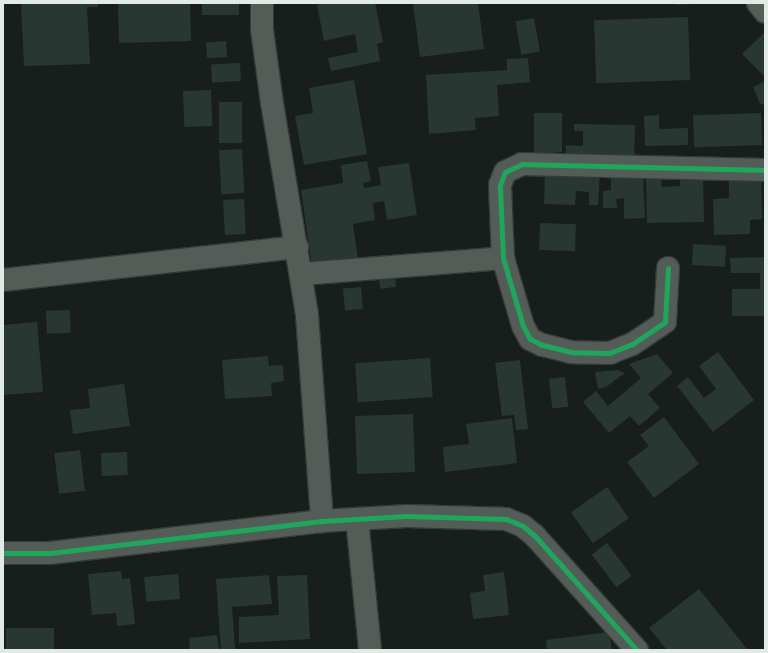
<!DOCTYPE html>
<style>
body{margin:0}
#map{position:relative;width:768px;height:653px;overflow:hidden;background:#181e1b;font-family:"Work Sans",sans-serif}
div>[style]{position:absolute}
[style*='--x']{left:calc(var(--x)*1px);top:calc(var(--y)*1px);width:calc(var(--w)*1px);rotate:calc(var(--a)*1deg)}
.building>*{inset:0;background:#283731;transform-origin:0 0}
.roads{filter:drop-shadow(1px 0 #353a37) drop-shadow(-1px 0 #353a37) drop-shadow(0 1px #353a37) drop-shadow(0 -1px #353a37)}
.minor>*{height:22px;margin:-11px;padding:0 11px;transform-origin:11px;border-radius:11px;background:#545c57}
.major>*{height:22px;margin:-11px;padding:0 11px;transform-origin:11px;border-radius:11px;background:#545d57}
.cycleway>*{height:5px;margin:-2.5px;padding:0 2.5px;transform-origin:2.5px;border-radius:2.5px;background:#20a55d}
span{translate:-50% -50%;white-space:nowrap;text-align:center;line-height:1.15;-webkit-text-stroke:3.5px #050a07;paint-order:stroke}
.frame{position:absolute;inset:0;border:4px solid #e1eae5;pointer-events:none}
</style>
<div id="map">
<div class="building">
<div style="clip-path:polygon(21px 3px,98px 3px,98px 7px,87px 7px,90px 64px,24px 66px)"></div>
<div style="clip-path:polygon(138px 3px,190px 3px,191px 41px,119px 43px,118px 4px)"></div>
<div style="left:202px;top:3px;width:37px;height:12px"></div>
<div style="clip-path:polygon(326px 3px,375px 3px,383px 42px,377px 44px,380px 61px,331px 71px,328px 58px,358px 52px,355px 34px,324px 41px,317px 5px)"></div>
<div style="clip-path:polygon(413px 3px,478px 3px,484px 49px,420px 57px)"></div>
<div style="clip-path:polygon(676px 3px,693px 3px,693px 4px,677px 5px)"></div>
<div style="left:688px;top:17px;width:63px;height:94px;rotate:88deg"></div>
<div style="left:534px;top:18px;width:34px;height:19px;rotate:80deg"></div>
<div style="clip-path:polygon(765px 32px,765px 77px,742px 54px)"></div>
<div style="left:226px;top:41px;width:16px;height:20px;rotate:86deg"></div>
<div style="clip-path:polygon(528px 58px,530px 82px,497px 85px,499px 116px,475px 118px,476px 130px,429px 134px,426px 75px,507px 70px,507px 59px)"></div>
<div style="left:240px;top:63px;width:18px;height:29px;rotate:87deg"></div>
<div style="clip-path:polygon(354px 80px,367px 154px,304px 165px,295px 116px,313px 113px,309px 88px)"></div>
<div style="clip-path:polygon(765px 81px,765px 105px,760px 104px,753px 87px)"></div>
<div style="left:211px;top:90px;width:36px;height:28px;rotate:88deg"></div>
<div style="left:219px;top:102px;width:23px;height:41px"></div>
<div style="left:534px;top:113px;width:28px;height:39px"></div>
<div style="left:761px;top:113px;width:32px;height:68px;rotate:88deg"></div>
<div style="clip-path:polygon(659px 115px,659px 129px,688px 128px,688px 145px,645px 146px,644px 116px)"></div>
<div style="clip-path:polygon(574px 124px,635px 125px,634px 163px,565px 162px,566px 145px,583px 146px,583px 131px,574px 131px)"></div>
<div style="left:242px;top:149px;width:44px;height:23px;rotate:87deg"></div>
<div style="clip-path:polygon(367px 161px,371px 181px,363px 183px,364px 188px,381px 185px,378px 167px,409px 163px,417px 215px,387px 220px,384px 201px,373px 203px,375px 220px,353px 224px,358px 259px,312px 267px,301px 190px,343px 183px,341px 165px)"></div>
<div style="clip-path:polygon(545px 170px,600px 171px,598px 205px,589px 205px,589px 192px,576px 191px,575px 205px,544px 204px)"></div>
<div style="clip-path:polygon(643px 174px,645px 218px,624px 219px,624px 198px,616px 199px,617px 208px,603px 208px,603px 191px,611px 190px,611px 175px)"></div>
<div style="clip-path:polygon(680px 174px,703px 174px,704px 222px,647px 223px,646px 179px,661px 179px,662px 187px,680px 186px)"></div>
<div style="clip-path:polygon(761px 178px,762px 219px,750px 220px,750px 234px,714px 235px,713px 199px,729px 198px,729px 179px)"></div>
<div style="left:244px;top:199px;width:35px;height:21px;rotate:87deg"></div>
<div style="left:540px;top:223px;width:36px;height:27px;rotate:2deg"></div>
<div style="left:693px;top:244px;width:33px;height:21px;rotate:3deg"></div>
<div style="clip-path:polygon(765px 257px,765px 316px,732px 316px,732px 289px,760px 289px,760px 273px,731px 273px,730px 258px)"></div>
<div style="left:394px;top:272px;width:15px;height:16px;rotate:82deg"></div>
<div style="left:361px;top:287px;width:22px;height:18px;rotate:85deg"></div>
<div style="left:70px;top:310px;width:23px;height:24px;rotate:88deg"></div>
<div style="clip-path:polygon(37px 322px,43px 392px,3px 395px,3px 325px)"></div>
<div style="clip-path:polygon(718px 352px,754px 400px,713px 432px,677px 386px,688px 377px,704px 398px,716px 389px,699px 366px)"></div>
<div style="clip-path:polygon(657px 354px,673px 373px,648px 394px,660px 408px,639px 426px,630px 416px,609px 433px,583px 402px,596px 391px,608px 406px,641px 378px,629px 364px)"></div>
<div style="clip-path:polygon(268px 356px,269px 366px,283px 365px,284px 381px,271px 383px,272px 396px,225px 399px,222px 360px)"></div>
<div style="left:430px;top:358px;width:39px;height:75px;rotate:86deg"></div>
<div style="clip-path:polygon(520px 360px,528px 429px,516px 430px,514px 415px,502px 416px,495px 363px)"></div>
<div style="clip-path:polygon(617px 370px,625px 373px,606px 387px,598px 389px,595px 372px)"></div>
<div style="left:565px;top:377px;width:30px;height:16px;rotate:84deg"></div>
<div style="clip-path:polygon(124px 384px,130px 426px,73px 434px,70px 410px,90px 408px,88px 389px)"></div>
<div style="left:413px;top:414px;width:58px;height:58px;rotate:88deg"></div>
<div style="clip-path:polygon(664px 417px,699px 464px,654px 498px,627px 462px,649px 446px,640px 435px)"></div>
<div style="clip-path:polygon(512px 418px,517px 463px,445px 472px,443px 447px,469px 444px,466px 424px)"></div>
<div style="left:80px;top:450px;width:41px;height:26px;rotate:83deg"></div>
<div style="left:127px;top:452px;width:23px;height:26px;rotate:88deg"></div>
<div style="left:607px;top:487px;width:38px;height:44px;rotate:55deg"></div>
<div style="left:607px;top:543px;width:41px;height:19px;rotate:53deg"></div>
<div style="clip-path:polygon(121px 571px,122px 579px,130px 578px,135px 624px,117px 626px,116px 613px,92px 615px,88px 574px)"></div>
<div style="clip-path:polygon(504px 572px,509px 615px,473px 619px,470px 593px,485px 591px,483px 575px)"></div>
<div style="left:178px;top:574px;width:25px;height:34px;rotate:85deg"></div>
<div style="clip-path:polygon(269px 575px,272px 604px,232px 607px,235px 649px,221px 650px,216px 579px)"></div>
<div style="clip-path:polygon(307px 575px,310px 639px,239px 643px,239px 617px,279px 615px,277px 576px)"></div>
<div style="clip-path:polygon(699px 589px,748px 650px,667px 650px,649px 628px)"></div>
<div style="left:6px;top:628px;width:48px;height:22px"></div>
<div style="clip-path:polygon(609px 632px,612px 650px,547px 650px,546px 640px)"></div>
<div style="clip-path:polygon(217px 635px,219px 650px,190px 650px,189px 638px)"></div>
</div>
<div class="roads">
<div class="minor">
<div style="--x:262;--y:3;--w:27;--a:90"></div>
<div style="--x:262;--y:30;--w:74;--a:82.2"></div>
<div style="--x:272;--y:103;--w:215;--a:80.6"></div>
<div style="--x:307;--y:315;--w:207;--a:85.8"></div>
<div style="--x:668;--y:268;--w:54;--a:93.2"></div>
<div style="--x:665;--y:322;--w:40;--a:146"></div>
<div style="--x:632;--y:344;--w:24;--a:158"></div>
<div style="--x:610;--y:353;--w:39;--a:-179"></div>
<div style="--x:571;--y:352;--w:30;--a:-166"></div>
<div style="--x:542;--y:345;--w:13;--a:-153"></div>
<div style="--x:530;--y:339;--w:15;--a:-118"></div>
<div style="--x:523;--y:326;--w:71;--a:-106.4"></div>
<div style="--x:503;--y:258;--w:73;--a:-92.4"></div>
<div style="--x:500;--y:185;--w:14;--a:-69"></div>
<div style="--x:505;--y:172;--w:19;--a:-25"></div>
<div style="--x:522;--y:164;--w:243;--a:1.4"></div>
<div style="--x:301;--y:274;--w:203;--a:-4.5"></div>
<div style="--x:3;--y:280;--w:296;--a:-6.4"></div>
<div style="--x:357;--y:519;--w:132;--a:84.3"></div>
<div style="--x:3;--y:553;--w:47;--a:0"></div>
<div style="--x:50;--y:553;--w:274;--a:-6.7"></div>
<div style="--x:322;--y:521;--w:85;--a:-3.4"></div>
<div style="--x:407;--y:516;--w:99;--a:1.7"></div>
<div style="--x:506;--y:519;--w:18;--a:22"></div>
<div style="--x:523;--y:526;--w:16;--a:40"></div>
<div style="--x:535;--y:536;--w:153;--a:48.2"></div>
</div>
<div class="major">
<div style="--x:758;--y:3;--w:11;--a:52"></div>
</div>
</div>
<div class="cycleway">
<div style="--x:668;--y:268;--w:54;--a:93.2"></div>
<div style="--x:665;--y:322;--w:40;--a:146"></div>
<div style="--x:632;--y:344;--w:24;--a:158"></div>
<div style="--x:610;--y:353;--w:39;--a:-179"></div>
<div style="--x:571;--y:352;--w:30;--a:-166"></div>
<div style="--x:542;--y:345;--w:13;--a:-153"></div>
<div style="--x:530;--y:339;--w:15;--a:-118"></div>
<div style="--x:523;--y:326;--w:71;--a:-106.4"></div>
<div style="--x:503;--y:258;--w:73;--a:-92.4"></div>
<div style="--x:500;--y:185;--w:14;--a:-69"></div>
<div style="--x:505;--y:172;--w:19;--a:-25"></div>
<div style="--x:522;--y:164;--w:243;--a:1.4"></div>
<div style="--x:3;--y:553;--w:47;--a:0"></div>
<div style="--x:50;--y:553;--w:274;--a:-6.7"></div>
<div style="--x:322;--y:521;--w:85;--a:-3.4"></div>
<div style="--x:407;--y:516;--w:99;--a:1.7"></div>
<div style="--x:506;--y:519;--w:18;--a:22"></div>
<div style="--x:523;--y:526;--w:16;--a:40"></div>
<div style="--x:535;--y:536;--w:153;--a:48.2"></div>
</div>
<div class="frame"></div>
</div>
